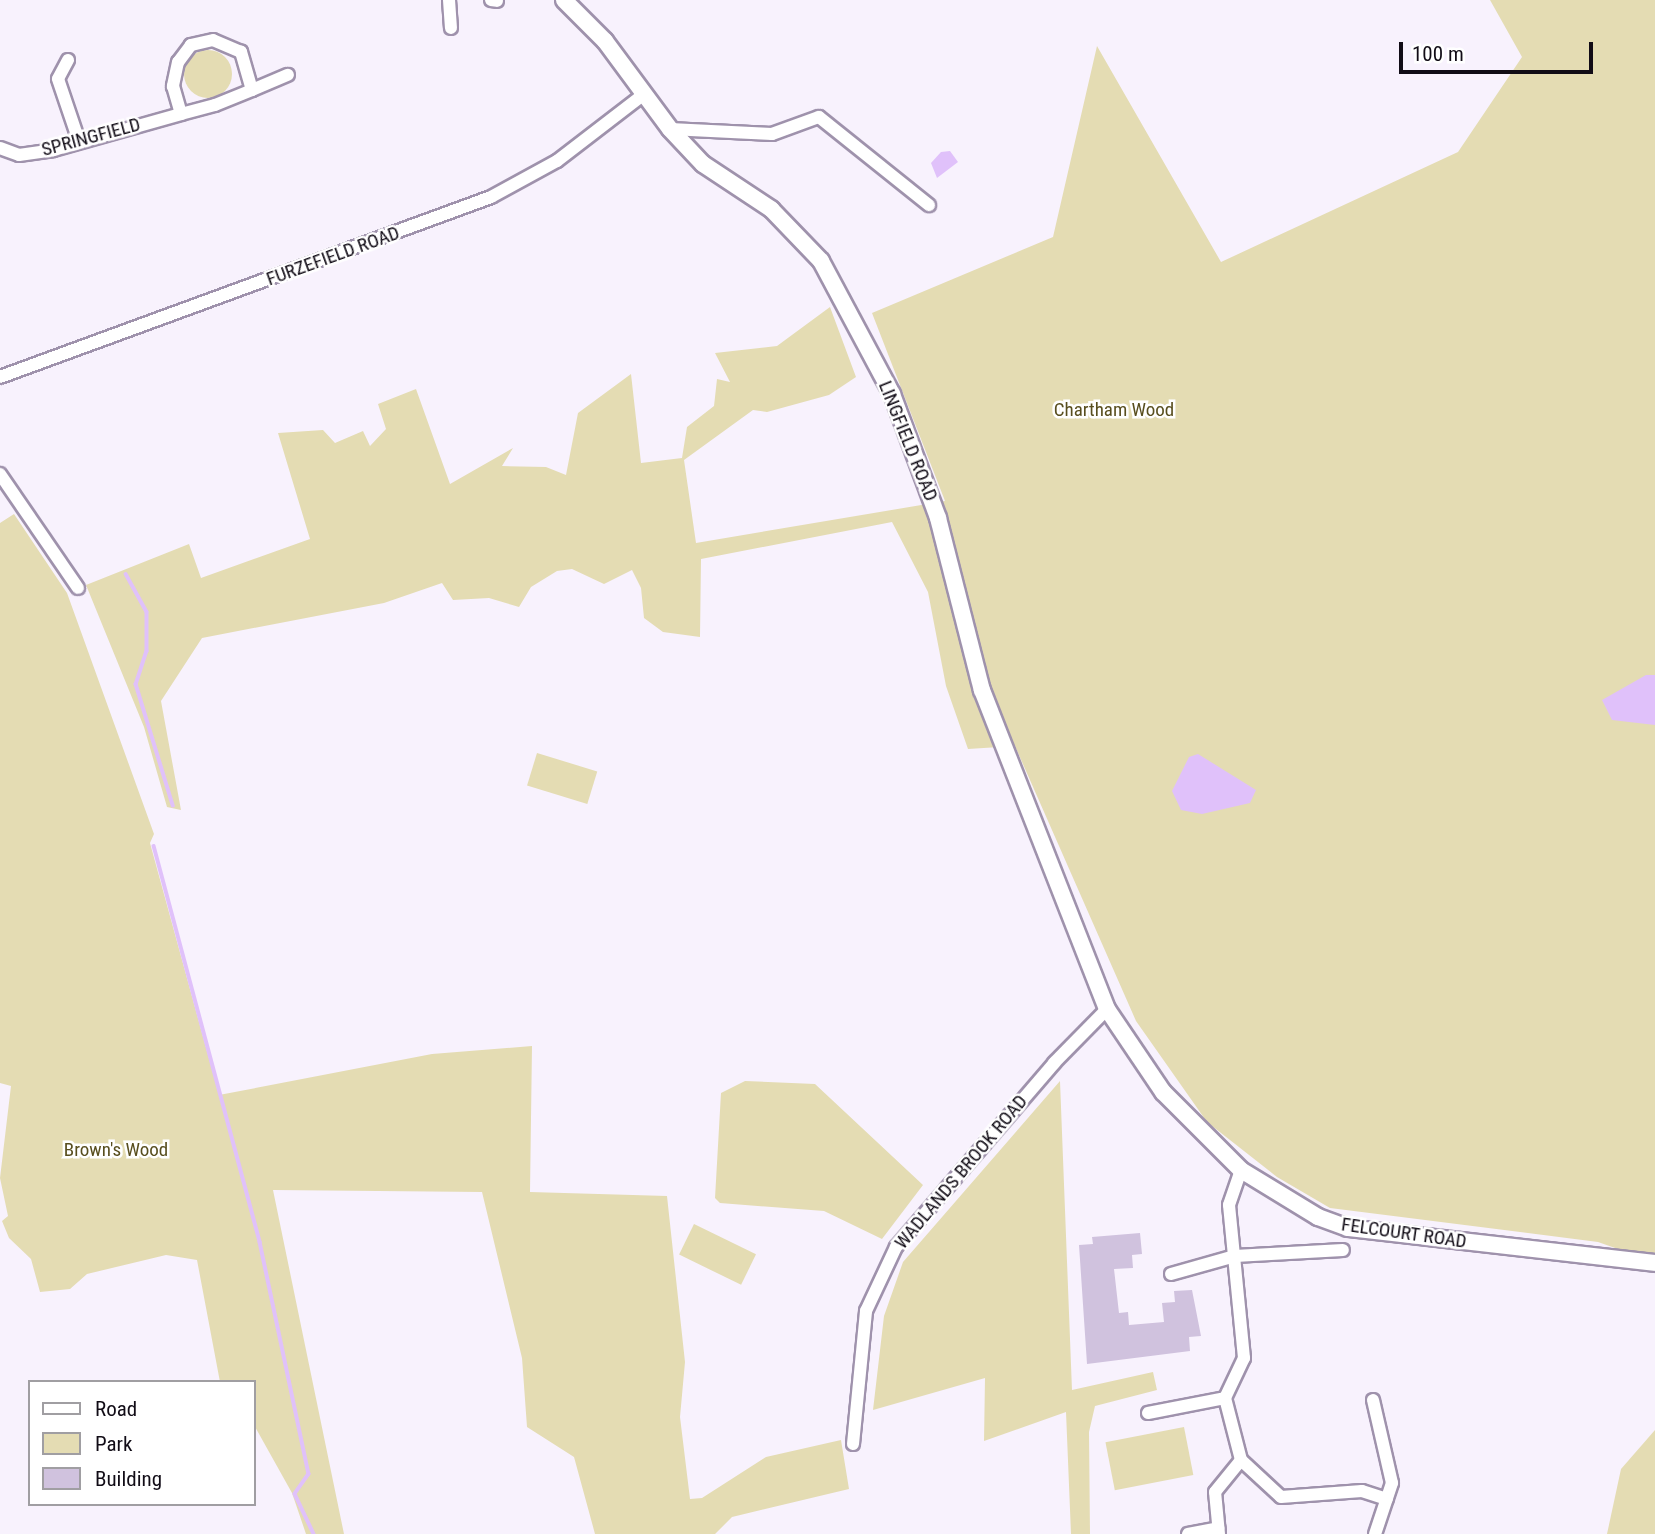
<!DOCTYPE html>
<style>
body{margin:0}
#map{position:relative;width:1655px;height:1534px;overflow:hidden;background:#f8f2fd;font-family:"Roboto Condensed",sans-serif}
div>[style]{position:absolute}
[style*='--x']{left:calc(var(--x)*1px);top:calc(var(--y)*1px);width:calc(var(--w)*1px);rotate:calc(var(--a)*1deg)}
.green>*{inset:0;background:#e4dcb3;transform-origin:0 0}
.round{border-radius:50%}
.water>*{inset:0;background:#e0c1fa}
.stream>*{height:3.5px;margin:-1.75px;padding:0 1.75px;transform-origin:1.75px;border-radius:1.75px;background:#e0c1fa}
.building>*{inset:0;background:#d0c2de}
.roads{filter:drop-shadow(2px 0 #9f92ac) drop-shadow(-2px 0 #9f92ac) drop-shadow(0 2px #9f92ac) drop-shadow(0 -2px #9f92ac)}
.minor>*{height:12px;margin:-6px;padding:0 6px;transform-origin:6px;border-radius:6px;background:#fff}
.tertiary>*{height:16px;margin:-8px;padding:0 8px;transform-origin:8px;border-radius:8px;background:#fff}
span{translate:-50% -50%;white-space:nowrap;text-align:center;line-height:1.15;-webkit-text-stroke:5px #fff;paint-order:stroke}
.street-label{font-size:19px;color:#110c16}
.park-label{font-size:19px;color:#584e1e}
.legend{position:absolute;left:28px;top:1380px;width:228px;height:126px;box-sizing:border-box;background:#fff;border:2px solid #a09ea2;margin:0;padding:9px 12px;list-style:none;font-size:21px;color:#110c16}
.legend li{display:flex;align-items:center;gap:14px;height:35px}
.legend b{width:35px;border:2px solid #a09ea2}
.scale{position:absolute;left:1399px;top:42px;width:194px;height:32px;box-sizing:border-box;border:4px solid #110c16;border-top:0;padding-left:9px;font-size:21px;line-height:24px;white-space:nowrap;color:#110c16;-webkit-text-stroke:5px #fff;paint-order:stroke}
</style>
<div id="map">
<div class="green">
<div style="clip-path:polygon(1490px 0,1655px 0,1655px 1262px,1598px 1242px,1330px 1208px,1277px 1177px,1207px 1122px,1136px 1021px,1015px 746px,968px 749px,946px 686px,928px 592px,892px 522px,701px 559px,700px 637px,663px 632px,644px 618px,641px 588px,632px 570px,604px 584px,572px 569px,557px 571px,531px 587px,519px 607px,489px 598px,453px 600px,442px 583px,384px 603px,202px 638px,161px 701px,181px 810px,167px 807px,144px 727px,86px 585px,189px 544px,201px 578px,310px 539px,278px 433px,323px 430px,335px 443px,363px 431px,370px 446px,386px 429px,378px 404px,416px 389px,450px 484px,513px 448px,502px 466px,546px 467px,566px 475px,578px 413px,631px 374px,641px 463px,682px 458px,687px 427px,714px 406px,717px 379px,730px 382px,715px 353px,777px 346px,830px 307px,856px 377px,829px 395px,767px 412px,753px 410px,684px 460px,696px 543px,945px 501px,872px 313px,1053px 237px,1097px 46px,1221px 262px,1458px 152px,1522px 57px)"></div>
<div class="round" style="left:184px;top:50px;width:48px;height:48px"></div>
<div style="clip-path:polygon(14px 514px,67px 593px,154px 834px,150px 843px,219px 1095px,432px 1054px,532px 1046px,530px 1192px,667px 1196px,685px 1362px,680px 1417px,690px 1499px,702px 1498px,766px 1457px,841px 1440px,849px 1489px,732px 1517px,715px 1534px,595px 1534px,574px 1457px,527px 1427px,522px 1358px,482px 1192px,273px 1190px,344px 1534px,306px 1534px,292px 1493px,254px 1425px,254px 1382px,220px 1382px,197px 1260px,166px 1255px,87px 1274px,70px 1289px,40px 1292px,31px 1259px,9px 1238px,2px 1221px,8px 1216px,0 1178px,11px 1086px,0 1083px,0 523px)"></div>
<div style="left:537px;top:753px;width:63px;height:34px;rotate:17deg"></div>
<div style="clip-path:polygon(745px 1081px,815px 1084px,923px 1185px,882px 1239px,824px 1211px,720px 1203px,715px 1198px,721px 1093px)"></div>
<div style="clip-path:polygon(1060px 1081px,1072px 1390px,1153px 1372px,1157px 1390px,1095px 1406px,1089px 1432px,1090px 1534px,1071px 1534px,1066px 1412px,984px 1441px,985px 1378px,873px 1410px,884px 1316px,903px 1262px)"></div>
<div style="left:694px;top:1224px;width:69px;height:34px;rotate:26deg"></div>
<div style="left:1184px;top:1427px;width:49px;height:80px;rotate:79deg"></div>
<div style="clip-path:polygon(1655px 1430px,1655px 1534px,1607px 1534px,1621px 1469px)"></div>
</div>
<div class="water">
<div style="clip-path:polygon(950px 151px,958px 162px,937px 178px,931px 163px,941px 152px)"></div>
<div style="clip-path:polygon(1646px 675px,1655px 675px,1655px 725px,1612px 720px,1602px 700px)"></div>
<div style="clip-path:polygon(1198px 754px,1256px 790px,1250px 803px,1202px 814px,1181px 810px,1172px 791px,1189px 757px)"></div>
</div>
<div class="stream">
<div style="--x:126;--y:574;--w:43;--a:61.1"></div>
<div style="--x:147;--y:612;--w:39;--a:90"></div>
<div style="--x:147;--y:651;--w:35;--a:108"></div>
<div style="--x:136;--y:684;--w:127;--a:73"></div>
<div style="--x:154;--y:846;--w:410;--a:75"></div>
<div style="--x:260;--y:1242;--w:237;--a:78.1"></div>
<div style="--x:309;--y:1474;--w:24;--a:125"></div>
<div style="--x:295;--y:1494;--w:44;--a:64.6"></div>
</div>
<div class="building">
<div style="clip-path:polygon(1140px 1233px,1142px 1254px,1132px 1255px,1133px 1268px,1114px 1269px,1119px 1313px,1128px 1312px,1129px 1325px,1164px 1322px,1162px 1303px,1175px 1302px,1174px 1291px,1192px 1290px,1201px 1336px,1189px 1337px,1190px 1351px,1087px 1364px,1079px 1245px,1093px 1244px,1092px 1237px)"></div>
</div>
<div class="roads">
<div class="minor">
<div style="--x:449;--y:0;--w:28;--a:86"></div>
<div style="--x:491;--y:0;--w:6;--a:9"></div>
<div style="--x:68;--y:60;--w:21;--a:118"></div>
<div style="--x:58;--y:79;--w:65;--a:71.3"></div>
<div style="--x:252;--y:90;--w:40;--a:-106"></div>
<div style="--x:241;--y:52;--w:30;--a:-157"></div>
<div style="--x:213;--y:40;--w:23;--a:167"></div>
<div style="--x:191;--y:45;--w:21;--a:127"></div>
<div style="--x:178;--y:62;--w:25;--a:102"></div>
<div style="--x:173;--y:86;--w:29;--a:74"></div>
<div style="--x:181;--y:114;--w:35;--a:-15"></div>
<div style="--x:215;--y:105;--w:40;--a:-22"></div>
<div style="--x:252;--y:90;--w:39;--a:-23"></div>
<div style="--x:670;--y:129;--w:102;--a:2.8"></div>
<div style="--x:772;--y:134;--w:50;--a:-19.9"></div>
<div style="--x:819;--y:117;--w:141;--a:38.7"></div>
<div style="--x:0;--y:148;--w:20;--a:20"></div>
<div style="--x:19;--y:155;--w:34;--a:-8"></div>
<div style="--x:53;--y:150;--w:133;--a:-15.7"></div>
<div style="--x:0;--y:377;--w:523;--a:-20.13"></div>
<div style="--x:491;--y:197;--w:75;--a:-28.6"></div>
<div style="--x:557;--y:161;--w:110;--a:-37.6"></div>
<div style="--x:0;--y:474;--w:138;--a:55.6"></div>
<div style="--x:1241;--y:1170;--w:37;--a:109"></div>
<div style="--x:1229;--y:1205;--w:154;--a:84.4"></div>
<div style="--x:1244;--y:1358;--w:44;--a:115.4"></div>
<div style="--x:1225;--y:1398;--w:64;--a:75.5"></div>
<div style="--x:1241;--y:1460;--w:54;--a:42.8"></div>
<div style="--x:1281;--y:1497;--w:81;--a:-4.2"></div>
<div style="--x:1362;--y:1491;--w:26;--a:18"></div>
<div style="--x:1171;--y:1274;--w:66;--a:-15.7"></div>
<div style="--x:1235;--y:1256;--w:108;--a:-3.2"></div>
<div style="--x:1373;--y:1400;--w:85;--a:77.1"></div>
<div style="--x:1392;--y:1483;--w:54;--a:108.4"></div>
<div style="--x:1148;--y:1413;--w:78;--a:-11"></div>
<div style="--x:853;--y:1444;--w:134;--a:-84.4"></div>
<div style="--x:866;--y:1311;--w:71;--a:-64.9"></div>
<div style="--x:896;--y:1247;--w:243;--a:-49.3"></div>
<div style="--x:1054;--y:1063;--w:76;--a:-45.5"></div>
<div style="--x:1188;--y:1534;--w:31;--a:-11"></div>
<div style="--x:1219;--y:1534;--w:42;--a:-95.4"></div>
<div style="--x:1215;--y:1492;--w:41;--a:-50.9"></div>
</div>
<div class="tertiary">
<div style="--x:564;--y:0;--w:58;--a:45"></div>
<div style="--x:605;--y:41;--w:109;--a:53.5"></div>
<div style="--x:670;--y:129;--w:48;--a:46.7"></div>
<div style="--x:703;--y:164;--w:82;--a:33.5"></div>
<div style="--x:771;--y:209;--w:72;--a:46.1"></div>
<div style="--x:821;--y:261;--w:151;--a:61.9"></div>
<div style="--x:892;--y:394;--w:132;--a:69.6"></div>
<div style="--x:938;--y:518;--w:178;--a:75.7"></div>
<div style="--x:982;--y:690;--w:343;--a:68.6"></div>
<div style="--x:1107;--y:1009;--w:100;--a:56"></div>
<div style="--x:1163;--y:1092;--w:110;--a:45"></div>
<div style="--x:1241;--y:1170;--w:90;--a:31.4"></div>
<div style="--x:1318;--y:1217;--w:32;--a:20"></div>
<div style="--x:1348;--y:1228;--w:309;--a:6.5"></div>
</div>
</div>
<div class="street-label">
<span style="left:91px;top:137px;rotate:-15deg">SPRINGFIELD</span>
<span style="left:333px;top:256px;rotate:-20deg">FURZEFIELD ROAD</span>
<span style="left:908px;top:441px;rotate:68deg">LINGFIELD ROAD</span>
<span style="left:961px;top:1172px;rotate:-50deg">WADLANDS BROOK ROAD</span>
<span style="left:1404px;top:1233px;rotate:8deg">FELCOURT ROAD</span>
</div>
<div class="park-label">
<span style="left:1114px;top:410px">Chartham Wood</span>
<span style="left:116px;top:1150px">Brown's Wood</span>
</div>
<ul class="legend">
<li><b style="height:9px;background:#fff"></b>Road</li>
<li><b style="height:19px;background:#e4dcb3"></b>Park</li>
<li><b style="height:19px;background:#d0c2de"></b>Building</li>
</ul>
<div class="scale">100 m</div>
</div>
